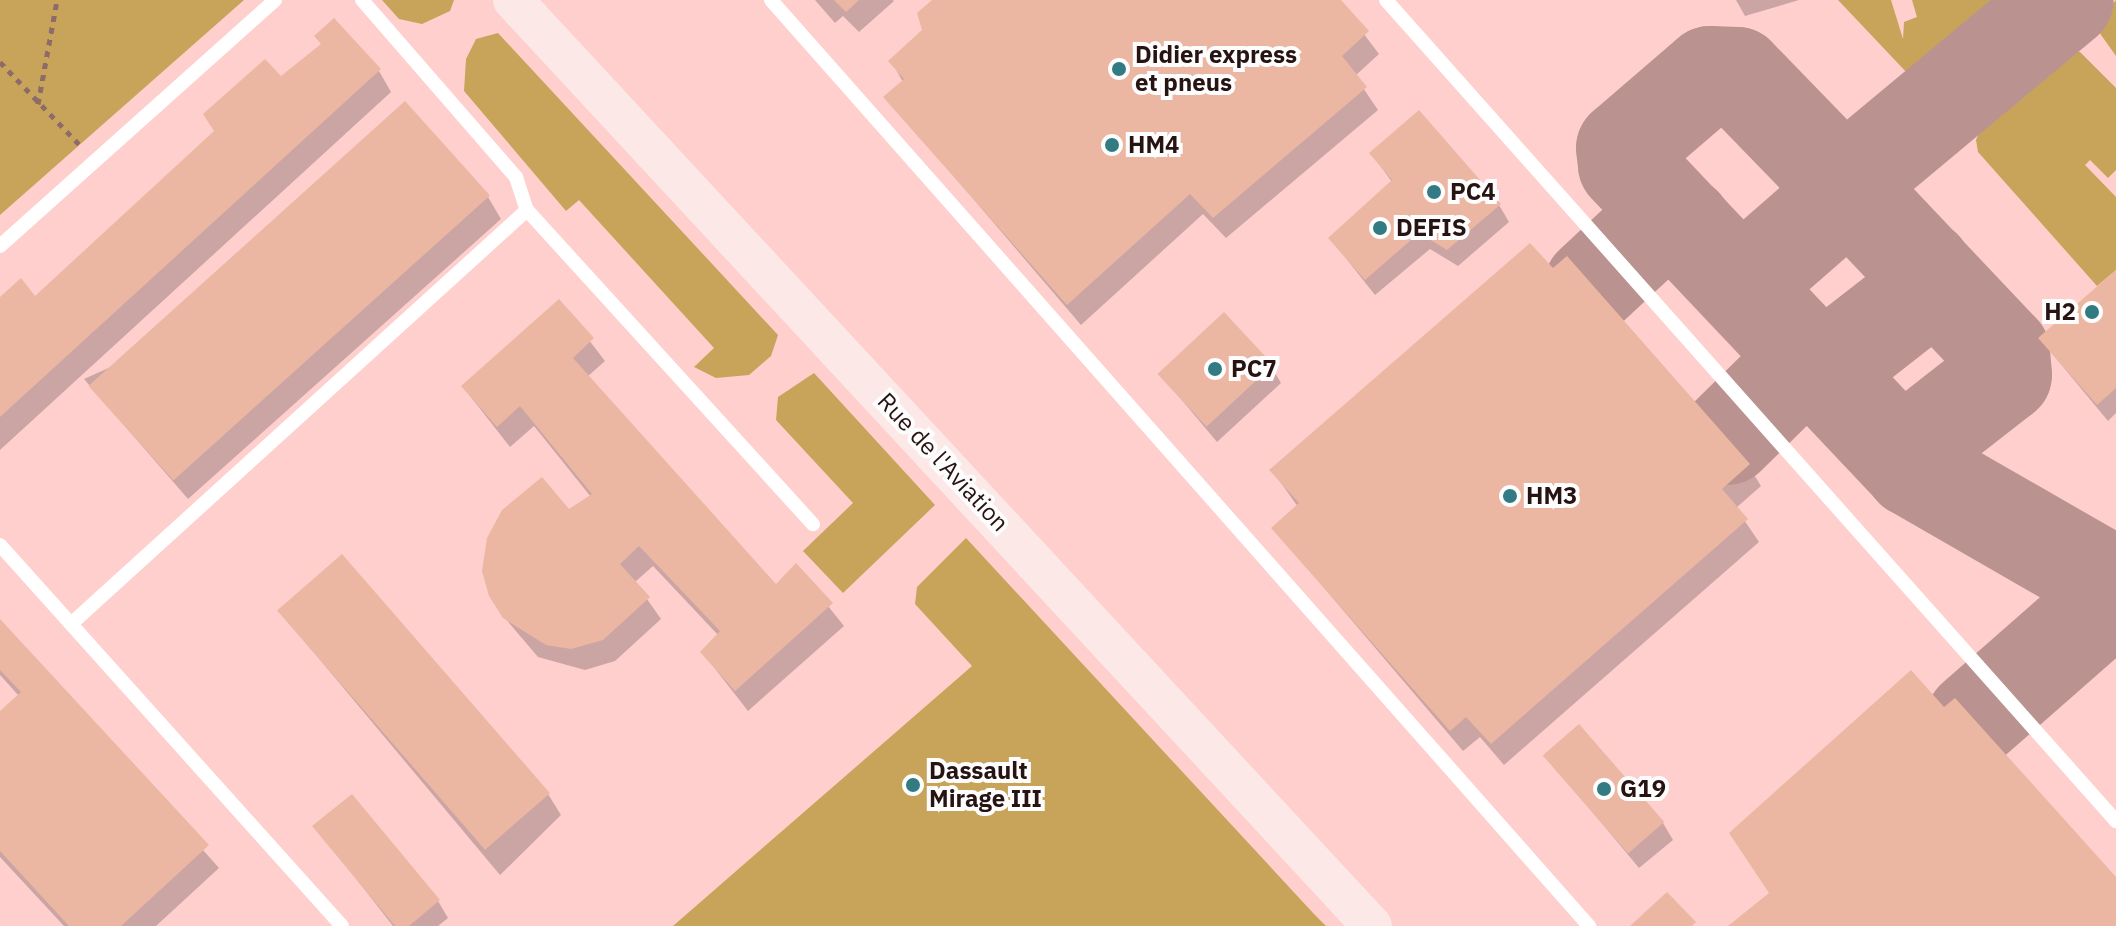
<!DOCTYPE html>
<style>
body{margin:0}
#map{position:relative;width:2116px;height:926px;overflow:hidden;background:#fecfcc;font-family:"IBM Plex Sans",sans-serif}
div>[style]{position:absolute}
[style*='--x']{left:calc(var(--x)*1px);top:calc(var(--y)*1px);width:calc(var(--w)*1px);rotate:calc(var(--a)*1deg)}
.green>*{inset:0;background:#c8a35a}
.shadow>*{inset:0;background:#0003}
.taxiway>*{height:96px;margin:-48px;padding:0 48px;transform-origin:48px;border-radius:48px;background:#ba9390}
.building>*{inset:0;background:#ebb7a2;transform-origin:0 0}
.path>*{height:5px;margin-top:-2.5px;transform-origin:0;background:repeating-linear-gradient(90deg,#8c6b69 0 6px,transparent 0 12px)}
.lane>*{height:14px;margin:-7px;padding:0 7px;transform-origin:7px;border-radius:7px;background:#fff}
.secondary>*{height:40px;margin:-20px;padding:0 20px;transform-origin:20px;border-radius:20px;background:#fce8e6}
.dots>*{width:22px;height:22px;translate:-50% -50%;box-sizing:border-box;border:4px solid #fdfdfd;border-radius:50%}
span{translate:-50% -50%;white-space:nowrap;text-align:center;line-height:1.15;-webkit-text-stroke:8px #fdfdfd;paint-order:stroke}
.poi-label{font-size:24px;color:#271312;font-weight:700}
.left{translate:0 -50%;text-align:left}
.right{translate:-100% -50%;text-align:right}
.street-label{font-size:24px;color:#271312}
</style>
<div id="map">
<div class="green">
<div style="clip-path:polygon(0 0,244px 0,0 215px)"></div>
<div style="clip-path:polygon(382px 0,454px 0,450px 11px,422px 24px,399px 19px)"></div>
<div style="clip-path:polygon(1838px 0,1891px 0,1903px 39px,1904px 22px,1917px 17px,1912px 0,2020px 0,1940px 67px,1910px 76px)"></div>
<div style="clip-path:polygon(2116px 0,2116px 56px,2094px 25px)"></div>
<div style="clip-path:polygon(498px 33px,778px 335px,771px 356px,749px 375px,716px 378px,694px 367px,714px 348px,579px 200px,566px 211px,464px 91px,466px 59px,476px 39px)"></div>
<div style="clip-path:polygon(2063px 47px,2080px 52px,2116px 88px,2116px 170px,2108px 178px,2090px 160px,2085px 165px,2116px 197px,2116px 270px,2097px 286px,1978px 152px,1976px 140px,1991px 104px)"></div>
<div style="clip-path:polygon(814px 373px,935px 505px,843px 593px,803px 551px,853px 503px,776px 420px,778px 397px)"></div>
<div style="clip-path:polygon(966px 538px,1314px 914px,1326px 926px,673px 926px,972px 666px,915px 604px,917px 587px)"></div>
</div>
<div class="shadow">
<div style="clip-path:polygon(815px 0,893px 0,894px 1px,859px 32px,843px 16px,835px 23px)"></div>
<div style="clip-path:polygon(935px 0,1338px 0,1379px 54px,1355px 76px,1378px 110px,1226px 238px,1203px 214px,1081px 325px,886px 97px,903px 82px,891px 61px,924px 30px)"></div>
<div style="clip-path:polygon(1736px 0,1799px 0,1745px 16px)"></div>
<div style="clip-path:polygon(317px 37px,379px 71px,391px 92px,0 450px,0 300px,35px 299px,322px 46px)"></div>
<div style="clip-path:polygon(1371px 153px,1499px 205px,1509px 222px,1458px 266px,1430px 249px,1375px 295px,1330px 238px,1392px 182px)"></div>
<div style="clip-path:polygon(488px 197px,501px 219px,188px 499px,84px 379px)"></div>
<div style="clip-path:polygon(2116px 272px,2116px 413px,2108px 421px,2040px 339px)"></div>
<div style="clip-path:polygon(559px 301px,605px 361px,587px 377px,776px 587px,796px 566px,844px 626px,748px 711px,702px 652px,719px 636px,653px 566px,635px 582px,661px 619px,615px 661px,585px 670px,538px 657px,504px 617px,569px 511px,591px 497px,534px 426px,510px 447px,463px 387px)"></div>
<div style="clip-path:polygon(1271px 366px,1281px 383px,1217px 442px,1160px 374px)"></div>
<div style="clip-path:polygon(1748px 465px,1761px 486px,1736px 508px,1759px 542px,1504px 765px,1480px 737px,1463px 751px,1273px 528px,1298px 507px,1272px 470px)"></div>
<div style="clip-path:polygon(280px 612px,548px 794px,561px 815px,500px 875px)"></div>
<div style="clip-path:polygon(0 622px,219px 868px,156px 926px,64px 926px,0 857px,0 714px,19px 696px,0 675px)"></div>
<div style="clip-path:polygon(1546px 756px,1663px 823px,1673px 840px,1639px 868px)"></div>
<div style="clip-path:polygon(315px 826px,438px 901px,448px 918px,438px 926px,393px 926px)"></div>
</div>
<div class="taxiway">
<div style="--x:1592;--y:285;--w:82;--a:-43"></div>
<div style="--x:1652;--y:229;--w:32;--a:-7"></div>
<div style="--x:1752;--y:297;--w:23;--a:-85"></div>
<div style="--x:1754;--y:274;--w:114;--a:-41.1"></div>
<div style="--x:1840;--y:199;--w:24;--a:-60"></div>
<div style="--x:1852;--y:178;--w:278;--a:-39.8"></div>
<div style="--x:1834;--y:384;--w:19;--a:-106"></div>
<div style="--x:1829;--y:366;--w:114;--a:-37.9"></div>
<div style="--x:1919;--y:296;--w:28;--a:-80"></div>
<div style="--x:1727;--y:437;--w:88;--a:-44.5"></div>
<div style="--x:1790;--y:375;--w:31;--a:-7"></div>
<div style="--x:1913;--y:469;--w:23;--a:-90"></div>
<div style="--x:1913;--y:446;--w:115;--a:-38"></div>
<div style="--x:2004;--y:375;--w:23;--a:-95"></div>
<div style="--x:2002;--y:352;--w:202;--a:-133.4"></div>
<div style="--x:1863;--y:205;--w:13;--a:-117"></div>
<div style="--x:1857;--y:193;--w:25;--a:-79"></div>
<div style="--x:1862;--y:168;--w:31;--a:173"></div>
<div style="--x:1831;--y:172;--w:135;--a:-134.1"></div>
<div style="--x:1737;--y:75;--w:27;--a:-178"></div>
<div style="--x:1710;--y:74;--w:113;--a:139.3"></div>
<div style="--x:1624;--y:148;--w:17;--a:83"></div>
<div style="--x:1626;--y:165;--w:418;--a:46.6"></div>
<div style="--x:1913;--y:469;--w:212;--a:29.9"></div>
<div style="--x:2097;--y:575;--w:27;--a:45"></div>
<div style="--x:1974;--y:719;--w:164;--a:-41.3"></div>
<div style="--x:2097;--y:611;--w:20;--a:-20"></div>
</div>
<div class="building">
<div style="clip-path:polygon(834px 0,859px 0,846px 12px)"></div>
<div style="clip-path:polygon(932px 0,1341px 0,1369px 31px,1342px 56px,1367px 87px,1213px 218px,1190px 194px,1067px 305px,883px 97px,904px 79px,888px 61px,922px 30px,917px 13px)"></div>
<div style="clip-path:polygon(334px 18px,381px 69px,0 417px,0 297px,21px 278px,35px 296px,214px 131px,203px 114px,265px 59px,281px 76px,321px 44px,314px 36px)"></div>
<div style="left:405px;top:101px;width:127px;height:426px;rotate:48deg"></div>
<div style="clip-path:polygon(1419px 110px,1501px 204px,1447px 250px,1419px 233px,1365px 280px,1328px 238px,1392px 180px,1369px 153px)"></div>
<div style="clip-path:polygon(1530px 243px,1553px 268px,1567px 256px,1750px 464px,1722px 489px,1748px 519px,1491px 744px,1466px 717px,1450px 731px,1271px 528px,1299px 503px,1269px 470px)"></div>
<div style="clip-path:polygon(2116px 270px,2116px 388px,2097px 405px,2038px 338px)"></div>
<div style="clip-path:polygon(559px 299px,594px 338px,573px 358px,776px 584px,796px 563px,833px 603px,735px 691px,700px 652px,720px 631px,639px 546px,620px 564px,650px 597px,603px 640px,571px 649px,546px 645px,503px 618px,489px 596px,482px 571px,487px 538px,502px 510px,542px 477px,569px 509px,592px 494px,520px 406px,497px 427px,461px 386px)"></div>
<div style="left:1224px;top:312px;width:72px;height:91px;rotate:47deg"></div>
<div style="left:342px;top:554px;width:317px;height:86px;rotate:49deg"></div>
<div style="clip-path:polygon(0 619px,209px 845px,121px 926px,69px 926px,0 851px,0 711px,21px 692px,0 670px)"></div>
<div style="clip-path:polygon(1911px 670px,1944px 707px,1955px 698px,2116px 877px,2116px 926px,1728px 926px,1769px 893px,1729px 833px)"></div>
<div style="left:1579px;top:724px;width:130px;height:48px;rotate:49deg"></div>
<div style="clip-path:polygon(352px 794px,440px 900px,409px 926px,395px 926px,312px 826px)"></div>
<div style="clip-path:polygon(1667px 892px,1696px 922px,1692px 926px,1630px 926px)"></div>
</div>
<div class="path">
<div style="--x:0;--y:62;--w:115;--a:46.1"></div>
<div style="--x:38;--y:104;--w:106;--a:-79.6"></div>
</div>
<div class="lane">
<div style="--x:362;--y:0;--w:235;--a:49"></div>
<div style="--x:516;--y:177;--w:35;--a:72"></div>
<div style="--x:527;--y:210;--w:425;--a:47.7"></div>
<div style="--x:771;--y:0;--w:1236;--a:48.54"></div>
<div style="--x:1386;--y:0;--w:1099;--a:48.36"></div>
<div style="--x:0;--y:246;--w:369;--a:-41.8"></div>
<div style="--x:0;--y:545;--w:512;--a:48.09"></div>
<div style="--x:71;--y:624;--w:616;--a:-42.24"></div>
</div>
<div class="secondary">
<div style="--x:513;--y:0;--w:1263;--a:47.15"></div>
</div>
<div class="dots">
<div style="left:1119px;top:69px;background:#337b82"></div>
<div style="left:1112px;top:145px;background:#337b82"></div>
<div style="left:1434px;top:192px;background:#337b82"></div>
<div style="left:1380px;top:228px;background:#337b82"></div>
<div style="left:2092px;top:312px;background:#337b82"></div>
<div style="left:1215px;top:369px;background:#337b82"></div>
<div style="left:1510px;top:496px;background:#337b82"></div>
<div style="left:913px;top:785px;background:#337b82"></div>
<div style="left:1604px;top:789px;background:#337b82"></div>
</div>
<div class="poi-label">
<span class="left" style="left:1135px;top:69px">Didier express<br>et pneus</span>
<span class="left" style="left:1128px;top:145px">HM4</span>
<span class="left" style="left:1450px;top:192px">PC4</span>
<span class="left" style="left:1396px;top:228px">DEFIS</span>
<span class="right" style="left:2076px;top:312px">H2</span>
<span class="left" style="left:1231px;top:369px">PC7</span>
<span class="left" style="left:1526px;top:496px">HM3</span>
<span class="left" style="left:929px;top:785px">Dassault<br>Mirage III</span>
<span class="left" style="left:1620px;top:789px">G19</span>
</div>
<div class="street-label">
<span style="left:943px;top:462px;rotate:47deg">Rue de l'Aviation</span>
</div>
</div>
